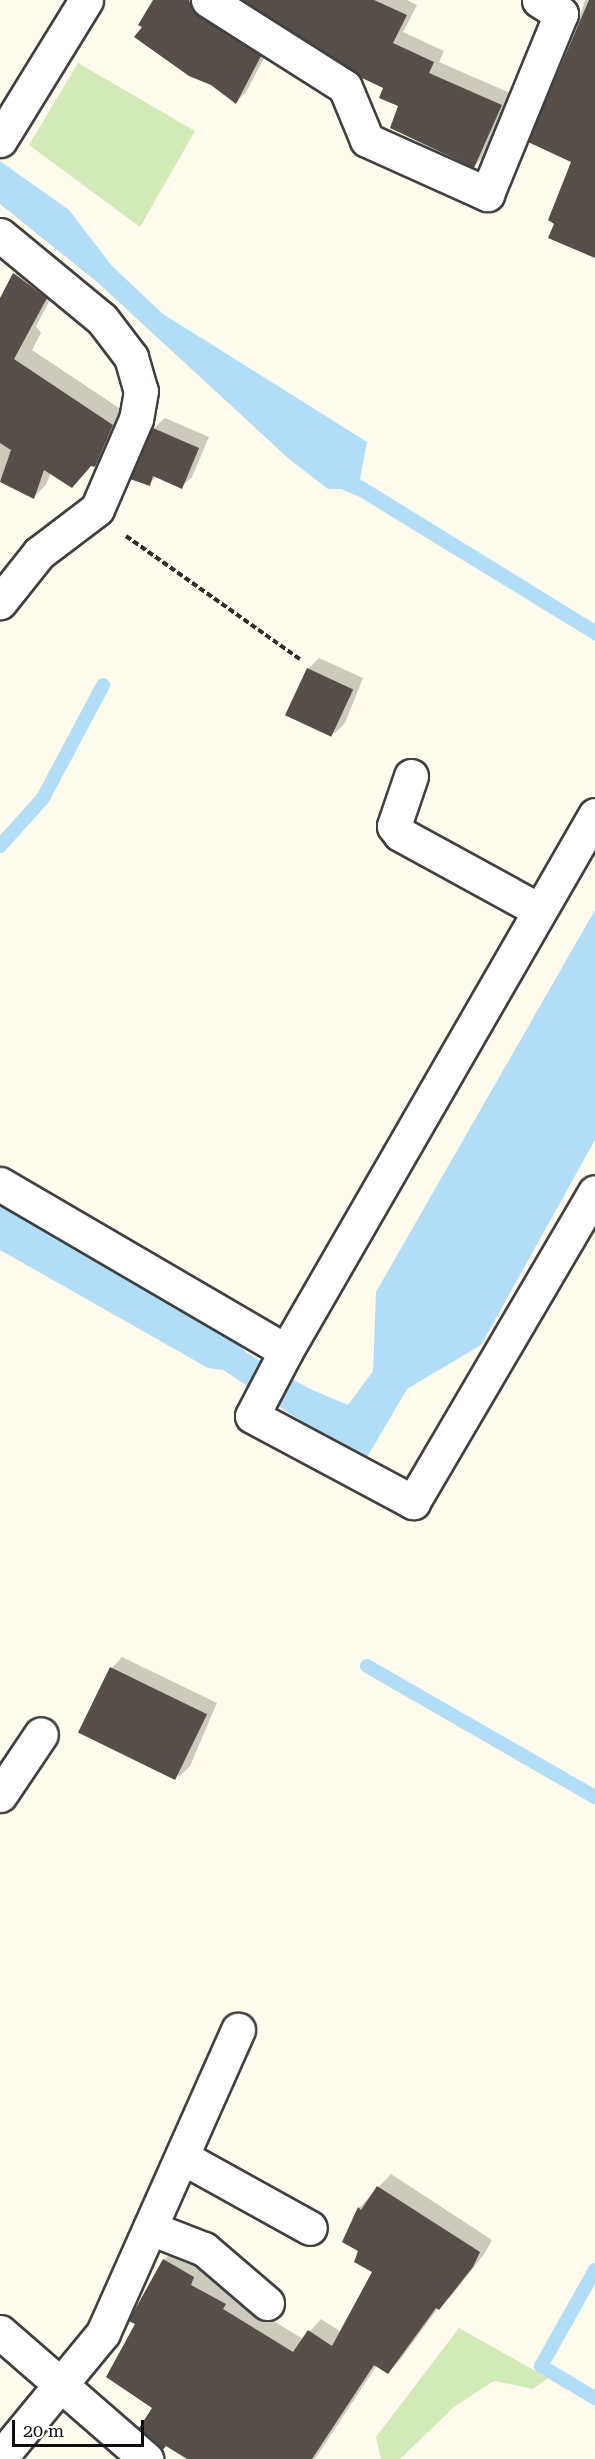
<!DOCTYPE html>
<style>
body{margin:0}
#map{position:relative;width:595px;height:2459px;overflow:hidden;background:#fffced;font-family:"Roboto Serif",serif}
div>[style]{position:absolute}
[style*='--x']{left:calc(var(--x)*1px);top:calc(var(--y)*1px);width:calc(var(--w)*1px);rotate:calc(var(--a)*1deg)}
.green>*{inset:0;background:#d1eab7}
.water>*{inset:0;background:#b1ddf7}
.shadow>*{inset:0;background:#0003}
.stream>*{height:14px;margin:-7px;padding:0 7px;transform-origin:7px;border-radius:7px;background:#b1ddf7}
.building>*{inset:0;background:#564e49;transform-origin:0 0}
.path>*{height:4px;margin-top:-2px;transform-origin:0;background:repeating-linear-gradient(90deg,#2f2f2f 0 6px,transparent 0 9px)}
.roads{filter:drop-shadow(2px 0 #404040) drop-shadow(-2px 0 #404040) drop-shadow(0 2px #404040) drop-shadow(0 -2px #404040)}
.minor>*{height:33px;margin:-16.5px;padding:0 16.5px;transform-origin:16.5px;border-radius:16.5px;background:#fff}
span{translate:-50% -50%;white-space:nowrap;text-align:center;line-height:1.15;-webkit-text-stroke:6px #fff;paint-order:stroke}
.scale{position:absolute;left:12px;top:2420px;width:132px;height:27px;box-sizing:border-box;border:3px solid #0d0d0d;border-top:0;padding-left:8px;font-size:18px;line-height:21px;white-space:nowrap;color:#0d0d0d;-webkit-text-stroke:4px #fff;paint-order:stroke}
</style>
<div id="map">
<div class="green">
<div style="clip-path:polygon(78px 63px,195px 131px,140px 227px,29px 145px)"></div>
<div style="clip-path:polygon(459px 2328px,548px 2378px,533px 2389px,494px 2381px,454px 2407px,400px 2459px,381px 2459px,376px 2437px)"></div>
</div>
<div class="water">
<div style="clip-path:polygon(0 161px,69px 210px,112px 266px,163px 314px,367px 442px,360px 479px,595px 624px,595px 641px,358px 496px,341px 489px,328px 489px,289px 459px,97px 282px,0 204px)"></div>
<div style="clip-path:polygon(595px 910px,595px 1140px,481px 1345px,407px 1389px,366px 1459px,318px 1432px,223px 1370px,208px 1368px,0 1250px,0 1204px,220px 1328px,247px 1353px,310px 1389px,348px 1405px,373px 1371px,376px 1292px)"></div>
</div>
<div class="shadow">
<div style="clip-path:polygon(154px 0,199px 0,271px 45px,246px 92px,236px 102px,145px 27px)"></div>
<div style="clip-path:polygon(247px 0,407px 0,417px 5px,403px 32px,444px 51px,439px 62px,512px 94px,485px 155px,474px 166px,400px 105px,385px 88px)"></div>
<div style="clip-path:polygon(585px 0,595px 0,595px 256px,556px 223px,572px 161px,569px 51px)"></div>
<div style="clip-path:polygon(27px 262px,58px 285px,36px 326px,41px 333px,32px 350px,125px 412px,107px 453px,94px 465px,51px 472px,46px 485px,34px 497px,0 480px,0 301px,15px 274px)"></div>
<div style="clip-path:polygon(165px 418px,209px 437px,192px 477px,181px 487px,157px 476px,149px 484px,154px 428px)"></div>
<div style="clip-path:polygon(319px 658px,363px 678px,345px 723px,334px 734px,308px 669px)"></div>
<div style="clip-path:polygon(122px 1657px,217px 1703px,190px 1766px,179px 1777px,112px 1668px)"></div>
<div style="clip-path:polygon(391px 2174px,492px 2240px,485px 2253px,451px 2296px,438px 2308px,400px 2360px,388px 2372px,377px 2365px,315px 2459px,190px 2459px,154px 2407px,137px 2324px,164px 2260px,176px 2248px,205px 2264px,202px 2272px,237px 2292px,233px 2296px,303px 2339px,321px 2319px,341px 2332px,374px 2272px,360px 2250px,359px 2208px)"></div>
</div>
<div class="stream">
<div style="--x:0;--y:846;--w:64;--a:-48.1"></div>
<div style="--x:43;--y:798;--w:128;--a:-62"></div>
<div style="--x:367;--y:1666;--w:263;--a:29.9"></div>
<div style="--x:595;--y:2270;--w:110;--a:119.4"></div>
<div style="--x:541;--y:2366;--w:63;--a:30.7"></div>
</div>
<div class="building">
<div style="clip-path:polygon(153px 0,189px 0,192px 9px,198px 16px,261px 56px,236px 104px,211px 85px,189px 76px,134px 37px,142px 27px,138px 25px)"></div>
<div style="clip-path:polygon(243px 0,374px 0,407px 15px,393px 43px,434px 62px,429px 73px,502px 105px,474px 168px,390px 128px,398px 106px,379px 98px,383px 88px,360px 77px)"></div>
<div style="clip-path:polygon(589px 0,595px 0,595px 258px,548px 238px,554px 224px,548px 220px,571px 162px,528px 142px)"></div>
<div style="clip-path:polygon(13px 273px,47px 298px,14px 359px,113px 425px,95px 467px,91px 466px,72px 488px,44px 470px,34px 499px,0 482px,11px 450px,0 443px,0 298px)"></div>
<div style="clip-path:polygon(153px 428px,199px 448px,182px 489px,153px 476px,150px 486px,130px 479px)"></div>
<div style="left:307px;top:668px;width:51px;height:52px;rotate:25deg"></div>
<div style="left:110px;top:1667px;width:108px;height:73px;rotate:26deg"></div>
<div style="clip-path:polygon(377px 2186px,480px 2252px,473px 2267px,439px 2310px,436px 2308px,388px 2374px,374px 2365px,312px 2459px,187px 2459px,166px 2446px,162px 2451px,139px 2428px,152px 2408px,106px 2377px,135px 2324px,129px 2321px,133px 2313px,163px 2259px,194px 2277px,191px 2285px,226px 2304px,223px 2309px,293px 2352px,308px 2330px,332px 2346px,372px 2272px,354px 2262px,358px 2251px,342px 2242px,358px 2207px,361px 2210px)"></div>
</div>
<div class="path">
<div style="--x:126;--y:536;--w:213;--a:35.3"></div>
</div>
<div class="roads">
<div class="minor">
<div style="--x:208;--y:0;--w:162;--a:32.4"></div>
<div style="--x:345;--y:87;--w:57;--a:67.5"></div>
<div style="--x:367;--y:140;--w:132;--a:24.2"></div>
<div style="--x:487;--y:194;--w:195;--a:-67.7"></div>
<div style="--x:561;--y:14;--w:26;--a:-148"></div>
<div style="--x:0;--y:140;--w:164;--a:-58.4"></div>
<div style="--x:0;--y:235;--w:132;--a:39.5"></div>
<div style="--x:102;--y:319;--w:48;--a:52.7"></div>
<div style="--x:131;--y:357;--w:35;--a:74"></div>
<div style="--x:141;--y:391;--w:28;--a:100"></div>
<div style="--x:136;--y:419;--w:98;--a:113.4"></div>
<div style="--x:97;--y:509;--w:73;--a:142.8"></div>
<div style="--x:39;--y:553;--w:63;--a:128.5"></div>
<div style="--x:411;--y:776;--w:53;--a:108.8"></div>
<div style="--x:394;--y:826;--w:10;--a:53"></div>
<div style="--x:400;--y:834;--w:158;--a:28.7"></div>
<div style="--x:595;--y:815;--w:619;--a:119.96"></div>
<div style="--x:286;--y:1351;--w:73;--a:117.6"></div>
<div style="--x:252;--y:1416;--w:183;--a:28.1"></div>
<div style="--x:413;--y:1502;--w:359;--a:-59.6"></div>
<div style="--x:0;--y:1184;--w:331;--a:30.3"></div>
<div style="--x:0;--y:1795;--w:73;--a:-56.1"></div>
<div style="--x:182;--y:2157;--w:146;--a:29"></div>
<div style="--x:150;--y:2228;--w:58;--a:21.3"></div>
<div style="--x:204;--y:2249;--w:83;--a:40.6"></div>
<div style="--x:0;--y:2332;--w:194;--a:41"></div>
<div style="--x:0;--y:2458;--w:162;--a:-50.5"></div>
<div style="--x:103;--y:2333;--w:332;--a:-66"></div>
</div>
</div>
<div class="scale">20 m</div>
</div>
